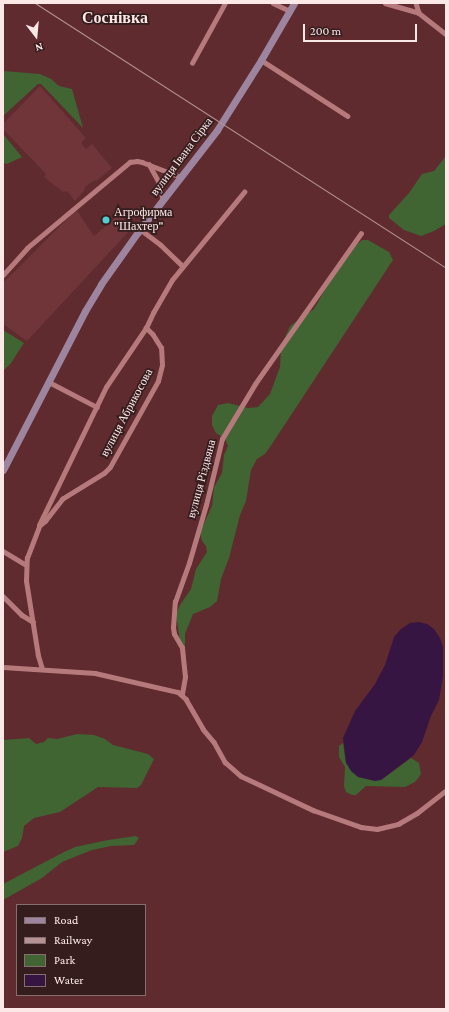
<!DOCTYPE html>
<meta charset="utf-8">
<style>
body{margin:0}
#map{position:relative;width:449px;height:1012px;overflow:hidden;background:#5f2b2f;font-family:"Crimson Pro",serif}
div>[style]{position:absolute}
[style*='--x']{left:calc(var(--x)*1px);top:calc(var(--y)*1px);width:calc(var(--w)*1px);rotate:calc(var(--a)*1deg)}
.built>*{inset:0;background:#6f3539}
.green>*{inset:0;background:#406432}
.water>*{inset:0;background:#371542}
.street>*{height:4.5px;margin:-2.25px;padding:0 2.25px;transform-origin:2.25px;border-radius:2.25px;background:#b67a7c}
.secondary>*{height:7px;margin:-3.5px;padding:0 3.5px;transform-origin:3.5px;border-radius:3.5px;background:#9d85a0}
.rail>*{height:1px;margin:-0.5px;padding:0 0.5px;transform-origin:0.5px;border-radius:0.5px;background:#b59294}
.dots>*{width:11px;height:11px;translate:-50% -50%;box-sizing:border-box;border:2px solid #351d1e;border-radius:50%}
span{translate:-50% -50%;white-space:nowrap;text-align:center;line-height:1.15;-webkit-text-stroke:3.5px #351d1e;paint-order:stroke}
.street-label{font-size:12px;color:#fde8e8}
.poi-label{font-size:12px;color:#fde8e8}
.left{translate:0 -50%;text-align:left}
.district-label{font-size:16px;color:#fde8e8;font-weight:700}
.frame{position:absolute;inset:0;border:4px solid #fde8e8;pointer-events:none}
.legend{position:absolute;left:16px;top:904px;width:130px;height:92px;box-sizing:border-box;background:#351d1e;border:1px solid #856e6f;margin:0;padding:5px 7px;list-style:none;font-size:12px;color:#fde8e8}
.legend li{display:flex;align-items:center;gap:8px;height:20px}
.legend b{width:20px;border:1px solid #856e6f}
.north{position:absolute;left:16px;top:16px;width:40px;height:40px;-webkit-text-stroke:3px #351d1e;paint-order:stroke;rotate:164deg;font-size:11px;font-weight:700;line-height:16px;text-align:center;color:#fde8e8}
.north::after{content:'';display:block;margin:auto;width:14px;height:18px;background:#fde8e8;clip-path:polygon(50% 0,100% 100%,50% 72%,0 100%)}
.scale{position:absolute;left:303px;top:24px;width:114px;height:18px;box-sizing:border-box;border:2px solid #fde8e8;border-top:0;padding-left:5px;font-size:12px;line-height:14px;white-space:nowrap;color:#fde8e8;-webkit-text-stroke:3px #351d1e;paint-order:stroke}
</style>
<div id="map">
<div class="built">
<div style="clip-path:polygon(40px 86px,86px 138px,81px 143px,86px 149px,92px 144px,112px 168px,96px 181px,95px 180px,86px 186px,83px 192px,75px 201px,67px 191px,63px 192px,44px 177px,46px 174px,3px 129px,3px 124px)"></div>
<div style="clip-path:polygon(75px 211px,78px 212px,94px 236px,116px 217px,123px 218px,132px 228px,27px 341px,3px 324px,3px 283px)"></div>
</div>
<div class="green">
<div style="clip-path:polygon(3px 71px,40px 74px,51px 79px,59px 86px,72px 89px,83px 128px,41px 84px,38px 84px,3px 116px)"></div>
<div style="clip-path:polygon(3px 134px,22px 157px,7px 164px,3px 163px)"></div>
<div style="clip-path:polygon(446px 156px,446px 224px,434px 231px,421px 236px,404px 230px,389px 218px,389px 215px,409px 193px,422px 174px,434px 171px)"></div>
<div style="clip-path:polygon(362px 240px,368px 240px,389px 252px,393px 260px,270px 447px,265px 454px,257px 459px,251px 470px,246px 501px,240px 515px,229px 558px,221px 579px,217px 601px,210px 607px,193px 614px,185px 634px,185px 648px,180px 640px,176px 615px,180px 605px,191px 589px,196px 569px,207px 552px,206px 546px,202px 541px,200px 532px,212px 506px,214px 487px,222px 473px,224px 455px,228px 446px,225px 439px,216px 433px,212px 425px,212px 416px,218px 405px,228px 403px,248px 408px,258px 407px,270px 394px,280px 367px,281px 347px,290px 326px,314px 309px,327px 286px,356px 245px)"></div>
<div style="clip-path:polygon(3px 330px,24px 343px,11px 363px,3px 371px)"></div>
<div style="clip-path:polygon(77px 734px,94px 735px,105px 739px,113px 745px,148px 754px,154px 759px,141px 785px,137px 788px,98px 787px,60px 812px,34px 818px,24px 826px,22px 838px,18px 846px,3px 852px,3px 740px,29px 738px,36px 744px,44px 742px,48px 738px,57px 739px)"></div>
<div style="clip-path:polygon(343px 743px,346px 763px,381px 780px,411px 758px,419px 763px,421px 774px,415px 782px,405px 787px,366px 786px,356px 795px,352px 795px,346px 792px,344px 786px,345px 767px,339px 757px,339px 746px)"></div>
<div style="clip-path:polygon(136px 836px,139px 838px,134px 845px,111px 846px,92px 850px,62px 862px,42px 878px,3px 900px,3px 884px,64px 852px,75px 847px,108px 840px)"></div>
</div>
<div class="water">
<div style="clip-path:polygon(419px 622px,427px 624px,434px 629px,440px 638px,443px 647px,443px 676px,439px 700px,431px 716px,422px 742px,414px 755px,381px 780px,375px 781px,358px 777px,351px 771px,346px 763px,343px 738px,355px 711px,375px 684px,385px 665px,394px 637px,401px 629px,410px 623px)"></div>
</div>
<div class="street">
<div style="--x:273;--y:3;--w:19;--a:25"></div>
<div style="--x:385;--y:3;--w:35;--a:16"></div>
<div style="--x:419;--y:13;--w:34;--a:38"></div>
<div style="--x:416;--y:3;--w:10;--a:73"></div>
<div style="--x:261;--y:60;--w:103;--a:32.8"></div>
<div style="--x:192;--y:63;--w:68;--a:-61.2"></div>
<div style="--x:149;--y:164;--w:21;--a:61"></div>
<div style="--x:159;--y:182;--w:17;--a:77"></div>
<div style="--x:140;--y:229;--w:26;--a:37"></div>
<div style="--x:161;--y:245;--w:29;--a:44"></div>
<div style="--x:3;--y:275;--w:36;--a:-48"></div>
<div style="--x:27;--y:248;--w:134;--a:-39.9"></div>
<div style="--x:130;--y:162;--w:7;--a:-8"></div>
<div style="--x:137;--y:161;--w:5;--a:11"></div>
<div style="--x:142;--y:162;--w:42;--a:21"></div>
<div style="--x:49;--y:382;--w:54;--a:27.5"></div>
<div style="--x:39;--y:525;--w:153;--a:-64.1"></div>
<div style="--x:106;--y:387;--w:71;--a:-55.9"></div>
<div style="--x:146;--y:328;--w:17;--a:-65"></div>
<div style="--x:153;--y:313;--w:38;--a:-60"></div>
<div style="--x:172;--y:280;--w:114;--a:-50.7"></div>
<div style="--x:3;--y:551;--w:27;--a:31"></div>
<div style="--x:3;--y:596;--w:27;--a:45"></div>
<div style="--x:22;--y:615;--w:13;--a:32"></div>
<div style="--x:3;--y:667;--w:92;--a:3.7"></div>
<div style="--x:95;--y:673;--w:85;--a:12.9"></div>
<div style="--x:178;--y:692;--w:11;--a:41"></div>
<div style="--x:186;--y:699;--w:34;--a:60"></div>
<div style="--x:203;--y:729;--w:17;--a:50"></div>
<div style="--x:214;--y:742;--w:23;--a:61"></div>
<div style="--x:225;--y:762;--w:21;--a:41"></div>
<div style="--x:241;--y:776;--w:80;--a:25.3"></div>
<div style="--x:313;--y:810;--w:51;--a:19.5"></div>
<div style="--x:361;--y:827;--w:16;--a:7"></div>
<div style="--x:377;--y:829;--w:22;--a:-13"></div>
<div style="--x:398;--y:824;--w:22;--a:-30"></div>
<div style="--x:417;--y:813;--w:37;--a:-38"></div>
<div style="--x:42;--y:669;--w:14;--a:-107"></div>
<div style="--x:38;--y:656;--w:76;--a:-99.1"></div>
<div style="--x:26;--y:581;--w:23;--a:-88"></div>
<div style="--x:27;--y:558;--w:34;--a:-69"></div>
<div style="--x:39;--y:526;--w:8;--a:-40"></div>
<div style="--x:45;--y:521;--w:28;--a:-52"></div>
<div style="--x:62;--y:499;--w:49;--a:-31.8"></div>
<div style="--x:104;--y:473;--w:8;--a:-45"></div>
<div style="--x:110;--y:467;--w:98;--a:-60.8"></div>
<div style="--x:158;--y:381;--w:16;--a:-76"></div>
<div style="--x:162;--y:365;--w:17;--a:-93"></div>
<div style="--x:161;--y:348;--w:15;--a:-122"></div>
<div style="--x:153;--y:335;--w:10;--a:-135"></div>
<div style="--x:182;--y:694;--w:17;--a:-80"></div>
<div style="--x:185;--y:677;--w:29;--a:-96"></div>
<div style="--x:182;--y:648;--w:16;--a:-120"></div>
<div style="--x:174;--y:634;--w:6;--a:-99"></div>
<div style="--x:173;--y:628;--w:26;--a:-86"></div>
<div style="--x:175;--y:602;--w:41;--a:-70.3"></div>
<div style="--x:189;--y:563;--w:60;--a:-73.7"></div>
<div style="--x:206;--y:505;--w:68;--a:-76.4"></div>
<div style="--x:222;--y:439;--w:64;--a:-59"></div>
<div style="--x:255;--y:384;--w:184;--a:-54.9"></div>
</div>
<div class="secondary">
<div style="--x:3;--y:470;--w:179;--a:-62.7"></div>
<div style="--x:85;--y:311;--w:31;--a:-59"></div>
<div style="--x:101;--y:284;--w:64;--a:-54.6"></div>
<div style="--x:138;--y:232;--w:129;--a:-52.2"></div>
<div style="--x:217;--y:130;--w:83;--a:-57.8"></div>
<div style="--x:261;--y:60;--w:66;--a:-59.9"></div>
</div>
<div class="rail">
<div style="--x:35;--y:3;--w:489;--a:32.8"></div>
</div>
<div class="dots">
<div style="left:106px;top:220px;background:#52cdd0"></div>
</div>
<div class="street-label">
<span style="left:182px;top:157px;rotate:-53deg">вулиця Івана Сірка</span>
<span style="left:127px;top:413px;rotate:-62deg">вулиця Абрикосова</span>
<span style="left:202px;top:479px;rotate:-75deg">вулиця Різдвяна</span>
</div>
<div class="poi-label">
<span class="left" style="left:114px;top:220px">Агрофирма<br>"Шахтер"</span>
</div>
<div class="district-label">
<span style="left:115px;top:18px">Соснівка</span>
</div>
<div class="frame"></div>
<ul class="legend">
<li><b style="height:5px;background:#9d85a0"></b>Road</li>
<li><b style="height:5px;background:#b59294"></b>Railway</li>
<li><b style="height:11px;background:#406432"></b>Park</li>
<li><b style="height:11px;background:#371542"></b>Water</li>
</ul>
<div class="north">N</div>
<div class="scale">200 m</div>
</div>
